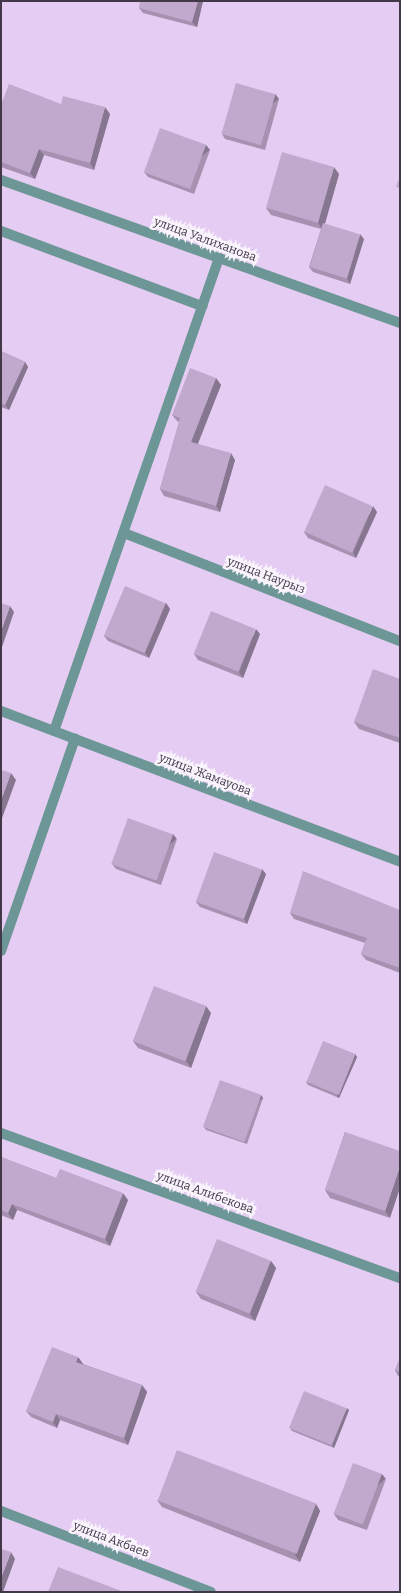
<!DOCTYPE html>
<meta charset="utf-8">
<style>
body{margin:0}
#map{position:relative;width:401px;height:1593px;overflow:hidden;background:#e5ccf2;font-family:Bitter,serif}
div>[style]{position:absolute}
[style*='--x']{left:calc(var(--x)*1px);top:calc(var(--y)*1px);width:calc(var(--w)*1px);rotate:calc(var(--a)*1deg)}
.street>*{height:10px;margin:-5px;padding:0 5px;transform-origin:5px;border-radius:5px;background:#6c9796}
.wall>*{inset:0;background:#a691b1}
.shaded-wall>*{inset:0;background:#877690;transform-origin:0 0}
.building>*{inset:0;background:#c1a9ce;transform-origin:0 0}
span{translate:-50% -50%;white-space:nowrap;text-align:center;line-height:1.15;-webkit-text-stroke:5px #faf5fd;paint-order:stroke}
.street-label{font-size:12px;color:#423848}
.frame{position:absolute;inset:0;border:2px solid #423848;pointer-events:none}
</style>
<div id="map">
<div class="street">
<div style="--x:1;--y:180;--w:424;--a:19.7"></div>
<div style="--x:1;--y:231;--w:215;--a:20.5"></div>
<div style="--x:124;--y:533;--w:296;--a:21.4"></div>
<div style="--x:1;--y:711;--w:427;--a:20.7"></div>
<div style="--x:54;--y:731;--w:501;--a:-70.77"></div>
<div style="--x:1;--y:951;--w:225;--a:-70.8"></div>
<div style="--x:1;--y:1133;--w:425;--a:20"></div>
<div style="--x:1;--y:1511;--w:225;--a:21.1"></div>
</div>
<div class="wall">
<div style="clip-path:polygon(203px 1px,197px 27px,143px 13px,139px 8px)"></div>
<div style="clip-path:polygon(275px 94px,279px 99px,265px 150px,225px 139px,222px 134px)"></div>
<div style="clip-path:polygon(61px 104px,110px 114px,94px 170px,44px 155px,35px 179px,1px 167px,1px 105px)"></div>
<div style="clip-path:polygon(206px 145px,210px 150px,194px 194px,148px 177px,144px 172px)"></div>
<div style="clip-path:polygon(339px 174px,325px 224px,364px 239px,350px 284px,313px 272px,309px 267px,321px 229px,271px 215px,266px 208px)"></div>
<div style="clip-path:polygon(1px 351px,25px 362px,28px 367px,9px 410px,1px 407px)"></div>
<div style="clip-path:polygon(216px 378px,221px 385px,198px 444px,235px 460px,220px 512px,164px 496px,160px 489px,179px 422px,177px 421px,172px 415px)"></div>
<div style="clip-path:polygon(377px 512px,356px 558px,308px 538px,304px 532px)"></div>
<div style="clip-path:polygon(166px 603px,170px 609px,149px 658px,108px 641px,104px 636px)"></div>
<div style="clip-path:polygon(260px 634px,243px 678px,198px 660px,194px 654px)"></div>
<div style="clip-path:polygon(400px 679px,400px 743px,359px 729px,354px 722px)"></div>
<div style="clip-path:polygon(177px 839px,161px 885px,116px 869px,112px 864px)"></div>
<div style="clip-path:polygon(266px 874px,247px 924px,200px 907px,196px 902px)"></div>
<div style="clip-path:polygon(400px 910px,400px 973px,366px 960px,361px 954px,365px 943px,294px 919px,290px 913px)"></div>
<div style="clip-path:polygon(211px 1013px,191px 1068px,138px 1048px,133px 1041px)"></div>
<div style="clip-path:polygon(355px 1054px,357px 1057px,339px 1098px,308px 1085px,306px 1082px)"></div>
<div style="clip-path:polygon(263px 1098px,247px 1144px,206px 1130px,204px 1127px)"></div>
<div style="clip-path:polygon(345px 1132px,390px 1218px,330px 1198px,325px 1190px)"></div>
<div style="clip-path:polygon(1px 1157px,56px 1178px,128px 1200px,110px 1246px,17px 1210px,13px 1220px,1px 1215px)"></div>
<div style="clip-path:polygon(271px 1261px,276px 1268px,255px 1321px,201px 1299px,196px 1292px)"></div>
<div style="clip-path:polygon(78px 1357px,83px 1364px,142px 1385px,147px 1392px,128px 1445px,60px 1420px,57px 1428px,31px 1417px,26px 1411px)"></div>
<div style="clip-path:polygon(400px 1358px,400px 1376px,398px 1376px,395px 1370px)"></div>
<div style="clip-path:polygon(349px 1410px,334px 1448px,292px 1431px,290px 1428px)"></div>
<div style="clip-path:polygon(386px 1479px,367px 1530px,338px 1520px,334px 1514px)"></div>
<div style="clip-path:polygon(157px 1500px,316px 1504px,320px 1511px,300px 1562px,162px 1507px)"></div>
</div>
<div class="shaded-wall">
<div style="clip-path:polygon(198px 1px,203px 1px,197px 27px,192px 22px)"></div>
<div style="left:275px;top:94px;width:6px;height:53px;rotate:51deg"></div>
<div style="clip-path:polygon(105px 107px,110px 114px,94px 170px,90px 163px)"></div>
<div style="left:206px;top:145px;width:6px;height:47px;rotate:51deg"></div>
<div style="clip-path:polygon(39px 149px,44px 155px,35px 179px,30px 173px)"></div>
<div style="clip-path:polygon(334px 167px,339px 174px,323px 230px,318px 223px)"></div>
<div style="clip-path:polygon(360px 234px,364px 239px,350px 284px,347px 279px)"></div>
<div style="clip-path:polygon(25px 362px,28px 367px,9px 410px,5px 405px)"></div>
<div style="clip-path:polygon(216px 378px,221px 385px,196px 448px,191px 442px)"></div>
<div style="clip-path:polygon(231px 453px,235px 460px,220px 512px,216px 506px)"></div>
<div style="clip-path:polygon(373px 506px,377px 512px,356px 558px,353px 553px)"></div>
<div style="clip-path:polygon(166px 603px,170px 609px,149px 658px,145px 653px)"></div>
<div style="clip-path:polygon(10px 606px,14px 612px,1px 650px,1px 631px)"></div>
<div style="clip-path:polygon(256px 629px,260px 634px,243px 678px,239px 672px)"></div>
<div style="clip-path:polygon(11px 773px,16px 780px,1px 821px,1px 800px)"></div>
<div style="left:173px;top:834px;width:6px;height:49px;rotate:51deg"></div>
<div style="clip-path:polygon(262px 869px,266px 874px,247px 924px,244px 919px)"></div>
<div style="clip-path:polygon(206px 1006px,211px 1013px,191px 1068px,186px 1061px)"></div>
<div style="clip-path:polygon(355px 1054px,357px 1057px,339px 1098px,337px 1096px)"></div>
<div style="left:261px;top:1095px;width:4px;height:49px;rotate:56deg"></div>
<div style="clip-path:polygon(400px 1166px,400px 1188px,390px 1218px,385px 1211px)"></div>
<div style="clip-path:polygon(123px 1193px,128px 1200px,110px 1246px,105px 1239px)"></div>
<div style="clip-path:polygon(12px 1204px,17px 1210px,13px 1220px,8px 1213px)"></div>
<div style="clip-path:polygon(271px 1261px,276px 1268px,255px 1321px,250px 1314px)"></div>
<div style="clip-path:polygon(78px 1357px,83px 1364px,81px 1368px,76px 1362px)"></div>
<div style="clip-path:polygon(142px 1385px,147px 1392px,128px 1445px,124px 1438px)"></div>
<div style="clip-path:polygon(347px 1408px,349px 1410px,334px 1448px,332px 1445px)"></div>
<div style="clip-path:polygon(56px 1414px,60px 1420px,57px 1428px,53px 1422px)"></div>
<div style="left:382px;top:1474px;width:6px;height:54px;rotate:51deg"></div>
<div style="clip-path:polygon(316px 1504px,320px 1511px,300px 1562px,295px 1555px)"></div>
<div style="clip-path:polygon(11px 1552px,15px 1559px,3px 1592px,1px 1592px,1px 1578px)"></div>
</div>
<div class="building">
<div style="clip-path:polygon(140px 1px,198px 1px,192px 22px,139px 8px)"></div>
<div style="left:236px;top:83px;width:41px;height:53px;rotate:16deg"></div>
<div style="clip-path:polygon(9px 84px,61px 104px,63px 96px,105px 107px,90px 163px,39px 149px,30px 173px,1px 162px,1px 105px)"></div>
<div style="left:160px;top:128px;width:49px;height:47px;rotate:20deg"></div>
<div style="left:282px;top:152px;width:54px;height:58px;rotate:16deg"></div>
<div style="clip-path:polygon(400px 176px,400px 188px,396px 187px)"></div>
<div style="left:323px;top:223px;width:39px;height:46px;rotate:17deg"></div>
<div style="clip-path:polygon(1px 351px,25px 362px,5px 405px,1px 403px)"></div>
<div style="clip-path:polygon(190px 368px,216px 378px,191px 442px,231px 453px,216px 506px,160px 489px,180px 418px,172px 415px)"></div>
<div style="left:325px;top:485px;width:52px;height:51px;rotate:24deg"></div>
<div style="left:125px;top:586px;width:44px;height:54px;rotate:23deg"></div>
<div style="clip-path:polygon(1px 603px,10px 606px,1px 631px)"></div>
<div style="left:211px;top:611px;width:48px;height:46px;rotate:22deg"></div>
<div style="clip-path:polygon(373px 669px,400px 679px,400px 738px,354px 722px)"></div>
<div style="clip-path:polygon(1px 770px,11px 773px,1px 800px)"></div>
<div style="left:128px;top:818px;width:48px;height:49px;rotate:20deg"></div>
<div style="left:214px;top:852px;width:51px;height:53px;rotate:20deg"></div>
<div style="clip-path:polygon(303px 871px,400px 910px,400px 968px,361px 954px,367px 938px,290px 913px)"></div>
<div style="left:154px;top:986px;width:56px;height:59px;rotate:21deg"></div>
<div style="left:323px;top:1041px;width:35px;height:44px;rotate:22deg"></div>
<div style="left:220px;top:1080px;width:44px;height:50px;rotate:20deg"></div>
<div style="clip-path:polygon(345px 1132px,400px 1151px,400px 1166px,385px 1211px,325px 1190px)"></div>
<div style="clip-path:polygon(1px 1157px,56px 1178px,60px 1169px,123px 1193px,105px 1239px,12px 1204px,8px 1213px,1px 1210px)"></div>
<div style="left:217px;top:1239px;width:58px;height:57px;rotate:22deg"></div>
<div style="clip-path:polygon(52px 1347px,78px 1357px,76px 1362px,142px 1385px,124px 1438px,56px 1414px,53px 1422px,26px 1411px)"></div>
<div style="clip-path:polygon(400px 1358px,400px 1372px,395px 1370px)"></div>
<div style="left:304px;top:1391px;width:46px;height:40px;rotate:22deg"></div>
<div style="left:177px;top:1450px;width:149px;height:54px;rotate:21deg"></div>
<div style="left:353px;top:1463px;width:31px;height:54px;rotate:21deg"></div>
<div style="clip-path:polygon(1px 1549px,11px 1552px,1px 1578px)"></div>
<div style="clip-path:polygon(58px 1567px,124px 1592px,48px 1592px)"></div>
</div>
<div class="street-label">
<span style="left:205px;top:240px;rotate:20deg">улица Уалиханова</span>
<span style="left:266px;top:576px;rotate:21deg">улица Наурыз</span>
<span style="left:205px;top:775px;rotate:21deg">улица Жамауова</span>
<span style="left:205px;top:1193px;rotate:20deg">улица Алибекова</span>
<span style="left:111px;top:1540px;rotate:21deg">улица Акбаев</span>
</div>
<div class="frame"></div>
</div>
